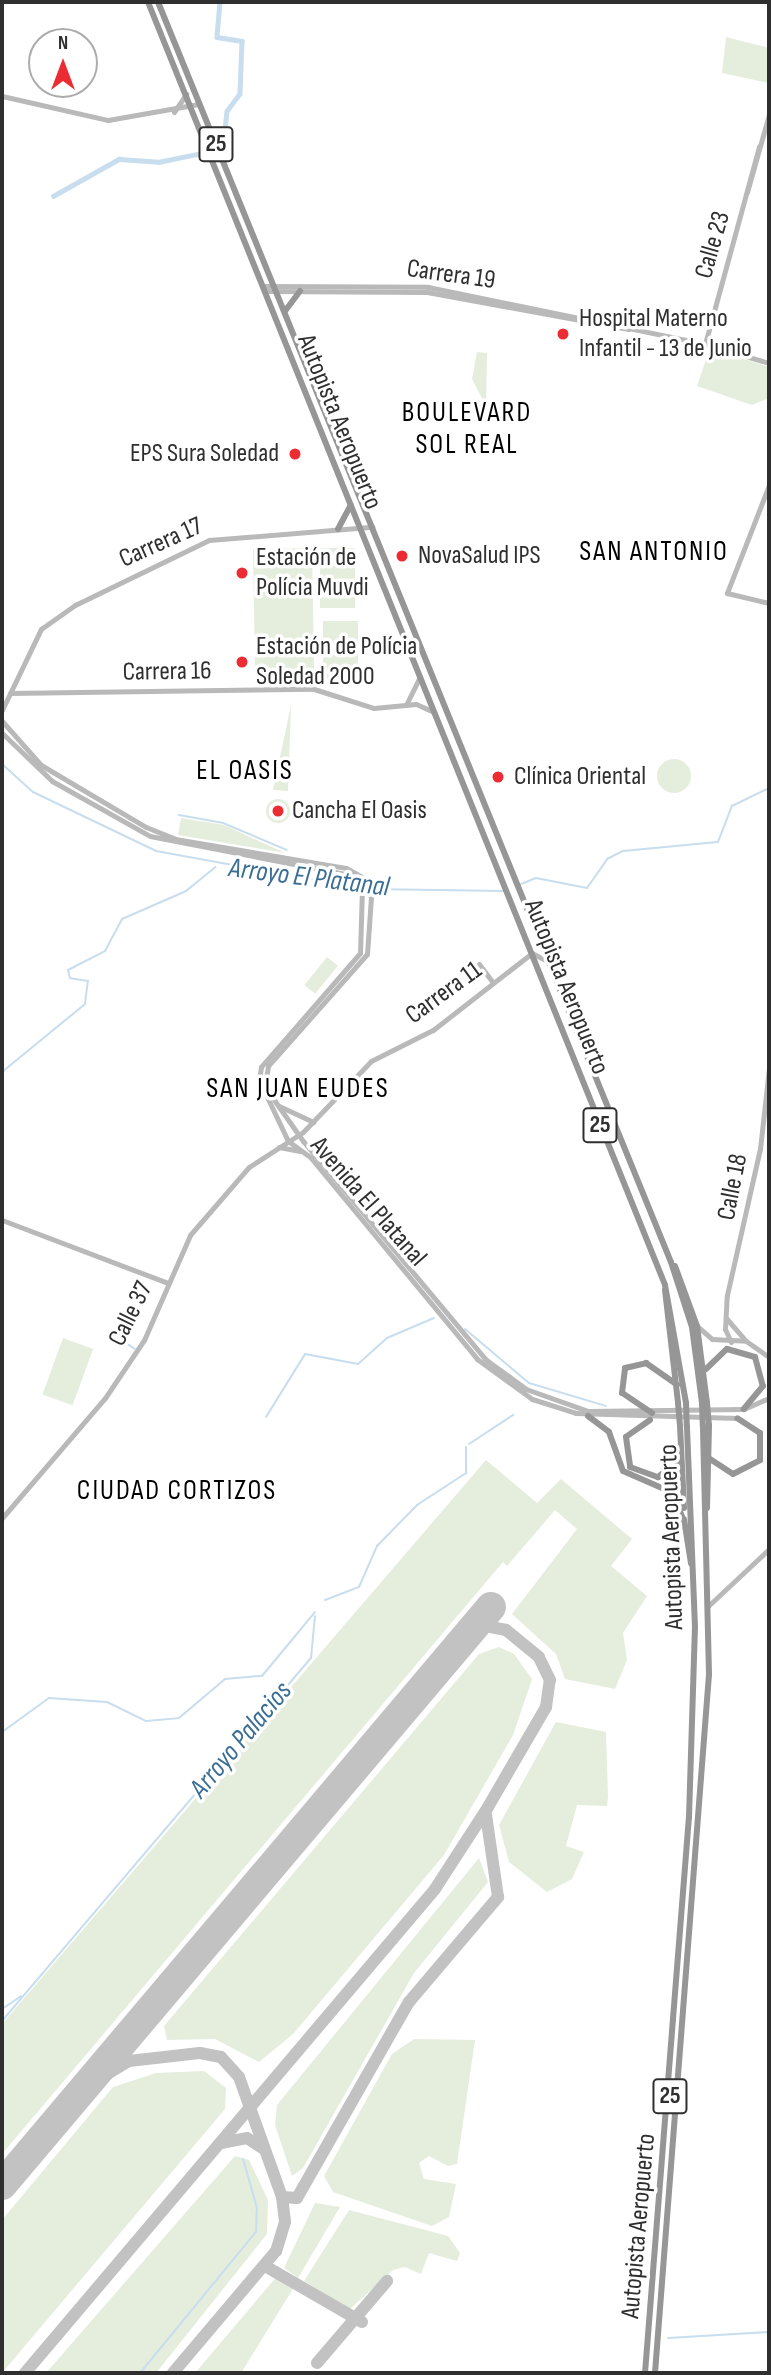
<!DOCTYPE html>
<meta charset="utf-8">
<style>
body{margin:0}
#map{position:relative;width:771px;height:2375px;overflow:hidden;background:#fff;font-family:"Sofia Sans Condensed",sans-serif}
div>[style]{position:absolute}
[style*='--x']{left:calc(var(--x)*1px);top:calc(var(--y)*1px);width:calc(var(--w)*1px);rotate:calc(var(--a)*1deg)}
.green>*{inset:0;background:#e5eddd;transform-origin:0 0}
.round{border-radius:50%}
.stream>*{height:2px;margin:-1px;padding:0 1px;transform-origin:1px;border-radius:1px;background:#c8dded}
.canal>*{height:4.5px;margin:-2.25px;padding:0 2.25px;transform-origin:2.25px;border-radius:2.25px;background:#c8dded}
.taxiway>*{height:12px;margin:-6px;padding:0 6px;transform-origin:6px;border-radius:6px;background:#c2c2c2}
.runway>*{height:30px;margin:-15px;padding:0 15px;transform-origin:15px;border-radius:15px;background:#c2c2c2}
.secondary>*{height:5px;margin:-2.5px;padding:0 2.5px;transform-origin:2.5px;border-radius:2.5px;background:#b9b9b9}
.highway>*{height:6px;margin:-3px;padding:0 3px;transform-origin:3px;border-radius:3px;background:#969696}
.highway-bridge>*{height:6px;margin:-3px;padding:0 3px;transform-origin:3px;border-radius:3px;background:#969696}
.dots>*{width:19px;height:19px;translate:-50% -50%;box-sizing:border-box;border:4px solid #fff;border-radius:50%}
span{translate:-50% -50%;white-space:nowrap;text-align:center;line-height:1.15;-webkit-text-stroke:7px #fff;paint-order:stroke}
.shield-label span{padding:2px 5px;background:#fff;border:2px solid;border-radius:5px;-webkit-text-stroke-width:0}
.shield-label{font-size:24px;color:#2f2f2f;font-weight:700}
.street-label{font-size:26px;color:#2f2f2f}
.poi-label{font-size:26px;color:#2f2f2f}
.left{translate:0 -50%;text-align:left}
.right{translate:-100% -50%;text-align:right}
.neighbourhood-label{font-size:28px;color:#000;letter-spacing:2px}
.water-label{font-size:28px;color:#3a6e95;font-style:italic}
.frame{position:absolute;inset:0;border:4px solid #2f2f2f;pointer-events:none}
.north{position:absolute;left:28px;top:28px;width:70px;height:70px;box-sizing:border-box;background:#fff;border:2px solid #acacac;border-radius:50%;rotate:0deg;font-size:19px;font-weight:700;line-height:28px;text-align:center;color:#2f2f2f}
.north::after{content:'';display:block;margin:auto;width:24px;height:32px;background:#eb2c33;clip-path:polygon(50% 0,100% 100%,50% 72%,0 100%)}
</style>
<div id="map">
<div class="green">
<div style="clip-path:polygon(726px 37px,769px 48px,769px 83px,722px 73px)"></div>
<div style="clip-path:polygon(710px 348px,769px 367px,769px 398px,752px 405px,697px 386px)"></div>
<div style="clip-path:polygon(477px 352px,487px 353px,486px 406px,472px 379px)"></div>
<div style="left:312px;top:548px;width:136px;height:59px;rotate:89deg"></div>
<div style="left:320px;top:548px;width:35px;height:60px"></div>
<div style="left:323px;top:621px;width:35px;height:60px"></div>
<div style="clip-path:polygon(291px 705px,288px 791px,273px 790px)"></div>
<div class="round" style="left:657px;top:759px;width:34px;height:34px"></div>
<div class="round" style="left:266px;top:799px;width:24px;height:24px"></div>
<div style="clip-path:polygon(181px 818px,224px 825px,285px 853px,178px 835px)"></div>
<div style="left:327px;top:957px;width:14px;height:36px;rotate:39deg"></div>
<div style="left:63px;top:1338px;width:32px;height:60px;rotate:20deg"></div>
<div style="clip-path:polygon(486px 1460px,537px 1503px,561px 1479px,632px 1539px,611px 1566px,647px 1596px,623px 1633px,627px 1660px,615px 1689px,565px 1679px,556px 1654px,512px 1614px,577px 1529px,555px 1510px,507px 1566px,503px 1562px,2px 2154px,2px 2024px)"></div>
<div style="clip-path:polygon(499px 1647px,514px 1654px,532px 1679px,513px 1735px,444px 1855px,293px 2034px,259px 2062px,215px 2039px,167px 2040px,164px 2026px,479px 1654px)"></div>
<div style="clip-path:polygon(556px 1722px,606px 1732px,608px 1797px,607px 1806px,577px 1805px,566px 1846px,584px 1852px,572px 1879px,547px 1892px,509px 1862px,499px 1825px)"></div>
<div style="clip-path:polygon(479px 1858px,488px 1882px,414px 1973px,303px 2168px,292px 2176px,275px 2125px,277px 2105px)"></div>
<div style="clip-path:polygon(414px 2039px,475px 2040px,457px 2164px,448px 2166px,429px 2156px,419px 2163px,424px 2179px,456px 2184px,449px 2217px,432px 2226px,333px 2192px,324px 2176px,392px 2054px)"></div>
<div style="clip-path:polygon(204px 2071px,226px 2088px,225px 2109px,2px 2373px,2px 2220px,113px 2087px,156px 2073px)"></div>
<div style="clip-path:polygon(235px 2156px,249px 2160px,268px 2200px,267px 2234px,156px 2373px,46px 2373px)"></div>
<div style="clip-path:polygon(315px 2203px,340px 2207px,298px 2278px,284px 2268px)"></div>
<div style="clip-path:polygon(349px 2210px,448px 2236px,460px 2253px,457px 2261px,429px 2253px,421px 2274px,405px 2267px,393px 2270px,349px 2310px,304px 2281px)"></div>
<div style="clip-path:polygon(278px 2275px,296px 2284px,241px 2373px,195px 2373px)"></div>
</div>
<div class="stream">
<div style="--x:2;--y:764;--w:42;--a:42.1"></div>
<div style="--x:33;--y:792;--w:136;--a:25.6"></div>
<div style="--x:156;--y:851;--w:207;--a:10.3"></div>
<div style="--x:179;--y:815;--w:45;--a:10.3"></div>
<div style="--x:223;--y:823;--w:69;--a:22.9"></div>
<div style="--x:521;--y:884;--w:16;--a:-22"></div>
<div style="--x:536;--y:878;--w:52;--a:11.1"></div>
<div style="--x:587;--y:888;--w:35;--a:-55"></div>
<div style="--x:607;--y:859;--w:18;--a:-27"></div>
<div style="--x:623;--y:851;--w:95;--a:-5.4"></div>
<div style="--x:718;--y:842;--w:39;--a:-69"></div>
<div style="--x:732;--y:806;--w:41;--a:-25.9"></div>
<div style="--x:369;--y:889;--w:134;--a:0.9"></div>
<div style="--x:2;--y:1072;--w:107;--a:-39.3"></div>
<div style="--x:85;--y:1004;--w:23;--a:-83"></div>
<div style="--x:88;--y:981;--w:18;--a:-171"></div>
<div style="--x:70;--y:978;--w:8;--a:-104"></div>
<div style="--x:68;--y:970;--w:42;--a:-27.2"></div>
<div style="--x:105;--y:951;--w:36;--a:-62"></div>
<div style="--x:122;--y:919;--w:70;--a:-23.6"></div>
<div style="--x:186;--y:891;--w:38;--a:-39"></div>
<div style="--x:465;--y:1329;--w:84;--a:40.2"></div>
<div style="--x:529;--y:1383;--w:80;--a:16.6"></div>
<div style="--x:119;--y:1338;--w:19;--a:35"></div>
<div style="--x:266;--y:1417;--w:74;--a:-58.2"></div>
<div style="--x:305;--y:1354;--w:54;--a:10.7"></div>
<div style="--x:358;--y:1364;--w:39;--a:-42"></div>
<div style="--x:387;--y:1338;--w:51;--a:-23.1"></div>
<div style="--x:469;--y:1444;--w:53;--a:-33.4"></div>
<div style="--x:325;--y:1600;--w:36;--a:-21"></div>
<div style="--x:359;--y:1587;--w:45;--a:-66.3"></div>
<div style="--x:377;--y:1546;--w:57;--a:-45.7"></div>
<div style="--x:417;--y:1505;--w:59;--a:-33.1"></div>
<div style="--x:466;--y:1473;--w:26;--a:-90"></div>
<div style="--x:2;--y:1732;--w:58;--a:-35.9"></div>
<div style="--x:49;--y:1698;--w:58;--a:3.9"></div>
<div style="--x:107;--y:1702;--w:43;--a:26"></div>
<div style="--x:146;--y:1721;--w:33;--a:-5"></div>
<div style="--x:179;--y:1718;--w:60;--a:-40.3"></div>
<div style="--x:225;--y:1679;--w:37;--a:-5"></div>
<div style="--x:262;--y:1676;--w:83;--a:-50.4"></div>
<div style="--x:2;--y:2009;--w:23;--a:-34"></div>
<div style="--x:2;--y:2021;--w:477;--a:-49.6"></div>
<div style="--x:311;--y:1658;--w:42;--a:-84.6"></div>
<div style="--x:668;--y:2338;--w:101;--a:-3.4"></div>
<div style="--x:140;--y:2373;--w:183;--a:-50.6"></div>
<div style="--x:256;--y:2232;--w:24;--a:-88"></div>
<div style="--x:257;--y:2208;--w:51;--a:-105.9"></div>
</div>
<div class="canal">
<div style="--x:220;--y:2;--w:35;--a:95"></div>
<div style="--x:217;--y:37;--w:25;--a:9"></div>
<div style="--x:242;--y:41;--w:53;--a:92.2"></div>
<div style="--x:240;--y:94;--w:21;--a:127"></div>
<div style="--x:227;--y:111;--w:36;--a:96"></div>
<div style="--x:53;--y:196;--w:76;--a:-29.3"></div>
<div style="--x:119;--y:159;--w:39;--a:4"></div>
<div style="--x:158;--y:162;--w:45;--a:-11.6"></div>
</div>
<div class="taxiway">
<div style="--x:84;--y:2088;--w:52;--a:-31"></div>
<div style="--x:129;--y:2061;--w:71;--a:-6.4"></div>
<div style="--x:200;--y:2053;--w:21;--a:11"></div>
<div style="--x:221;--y:2057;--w:27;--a:48"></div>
<div style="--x:239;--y:2077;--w:127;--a:70.3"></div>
<div style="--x:282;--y:2197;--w:25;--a:83"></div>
<div style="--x:285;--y:2222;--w:30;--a:107"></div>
<div style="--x:276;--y:2251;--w:160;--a:130.2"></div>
<div style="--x:221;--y:2143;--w:26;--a:-11"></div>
<div style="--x:247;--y:2138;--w:20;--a:33"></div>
<div style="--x:282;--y:2197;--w:15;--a:4"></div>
<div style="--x:297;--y:2198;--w:226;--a:-60.3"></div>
<div style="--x:409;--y:2002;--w:138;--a:-49.7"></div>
<div style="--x:498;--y:1897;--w:83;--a:-98.3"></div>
<div style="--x:265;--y:2266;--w:112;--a:30"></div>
<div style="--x:317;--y:2363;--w:108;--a:-49.5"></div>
<div style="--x:25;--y:2373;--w:634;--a:-49.73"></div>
<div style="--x:435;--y:1889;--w:98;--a:-57.1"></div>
<div style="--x:488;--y:1807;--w:116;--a:-59.9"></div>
<div style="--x:546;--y:1707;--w:27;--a:-82"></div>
<div style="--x:550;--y:1680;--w:25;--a:-116"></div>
<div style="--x:539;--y:1657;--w:43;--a:-140.7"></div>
<div style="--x:506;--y:1630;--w:21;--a:-169"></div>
<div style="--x:485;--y:1626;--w:25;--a:148"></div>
</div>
<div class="runway">
<div style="--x:2;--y:2185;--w:757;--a:-49.77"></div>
</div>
<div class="secondary">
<div style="--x:2;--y:96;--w:109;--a:12.8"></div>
<div style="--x:108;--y:120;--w:92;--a:-10"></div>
<div style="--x:174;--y:112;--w:22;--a:-56"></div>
<div style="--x:747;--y:192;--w:81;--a:-74.2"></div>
<div style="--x:264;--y:286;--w:164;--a:0.3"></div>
<div style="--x:428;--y:287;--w:283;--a:11.6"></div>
<div style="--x:705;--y:344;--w:67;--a:16.5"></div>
<div style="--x:266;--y:291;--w:161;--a:0.4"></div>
<div style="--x:427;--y:292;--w:205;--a:10.4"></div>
<div style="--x:705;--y:344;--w:205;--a:-74.7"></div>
<div style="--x:769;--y:485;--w:116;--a:111.3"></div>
<div style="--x:727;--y:593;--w:43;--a:13.4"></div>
<div style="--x:10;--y:693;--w:304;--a:-0.8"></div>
<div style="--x:314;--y:689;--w:63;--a:17.6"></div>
<div style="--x:374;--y:708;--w:42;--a:-5.4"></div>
<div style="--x:416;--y:704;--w:20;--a:24"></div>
<div style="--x:406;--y:705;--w:30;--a:-64"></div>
<div style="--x:2;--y:710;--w:90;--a:-64.3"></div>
<div style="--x:41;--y:629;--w:42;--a:-35.2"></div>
<div style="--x:75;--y:605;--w:149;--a:-25.9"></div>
<div style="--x:209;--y:540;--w:164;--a:-4.6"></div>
<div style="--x:2;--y:721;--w:59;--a:48.4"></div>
<div style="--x:41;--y:765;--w:122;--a:30.6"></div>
<div style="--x:146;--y:827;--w:31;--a:22"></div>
<div style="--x:175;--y:839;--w:173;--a:9.6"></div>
<div style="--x:346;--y:868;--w:18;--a:29"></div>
<div style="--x:362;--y:877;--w:22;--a:66"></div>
<div style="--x:371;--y:897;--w:57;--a:94"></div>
<div style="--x:367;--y:954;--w:149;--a:131.5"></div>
<div style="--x:268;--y:1066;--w:21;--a:98"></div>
<div style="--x:265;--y:1087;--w:66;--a:54.9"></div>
<div style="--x:303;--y:1141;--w:284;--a:50.1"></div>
<div style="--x:485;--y:1359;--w:51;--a:36.2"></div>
<div style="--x:526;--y:1389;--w:66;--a:19.5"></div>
<div style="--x:588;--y:1411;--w:156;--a:-0.7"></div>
<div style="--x:744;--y:1409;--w:27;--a:-24"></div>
<div style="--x:2;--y:733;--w:69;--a:43.8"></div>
<div style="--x:52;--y:781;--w:112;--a:29.3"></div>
<div style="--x:150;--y:836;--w:199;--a:11"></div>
<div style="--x:345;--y:874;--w:21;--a:37"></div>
<div style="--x:362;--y:887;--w:66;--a:91.7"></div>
<div style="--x:360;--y:953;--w:151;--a:131"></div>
<div style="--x:261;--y:1067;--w:13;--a:99"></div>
<div style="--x:259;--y:1080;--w:68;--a:64.6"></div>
<div style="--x:288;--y:1141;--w:29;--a:36"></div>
<div style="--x:311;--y:1158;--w:261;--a:50.4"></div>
<div style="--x:477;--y:1359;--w:68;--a:36"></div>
<div style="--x:532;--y:1399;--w:46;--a:17.7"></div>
<div style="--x:576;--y:1413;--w:161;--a:1.8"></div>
<div style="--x:479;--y:964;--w:21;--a:53"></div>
<div style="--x:279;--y:1106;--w:38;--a:25"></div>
<div style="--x:279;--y:1147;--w:21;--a:11"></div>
<div style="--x:2;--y:1220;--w:178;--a:20.8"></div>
<div style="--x:726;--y:1318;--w:28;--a:49"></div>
<div style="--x:697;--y:1326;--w:20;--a:41"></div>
<div style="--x:712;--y:1339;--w:34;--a:3"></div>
<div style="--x:746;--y:1341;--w:28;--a:35"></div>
<div style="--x:731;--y:1342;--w:14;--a:-115"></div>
<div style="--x:725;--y:1329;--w:34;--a:-87"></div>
<div style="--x:727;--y:1295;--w:150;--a:-77.3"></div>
<div style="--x:760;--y:1149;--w:82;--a:-83.7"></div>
<div style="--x:2;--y:1518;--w:158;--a:-49.4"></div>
<div style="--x:105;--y:1398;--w:70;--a:-56.1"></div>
<div style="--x:144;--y:1340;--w:115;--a:-66.3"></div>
<div style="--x:190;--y:1235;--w:90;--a:-49.1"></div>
<div style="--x:249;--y:1167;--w:64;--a:-32.9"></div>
<div style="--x:303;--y:1132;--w:98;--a:-46.2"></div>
<div style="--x:371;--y:1061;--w:69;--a:-26.6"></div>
<div style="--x:433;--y:1030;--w:125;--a:-37.9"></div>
<div style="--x:532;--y:953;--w:21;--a:28"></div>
<div style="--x:707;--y:1607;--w:85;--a:-43.1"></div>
</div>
<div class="highway">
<div style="--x:148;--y:2;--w:1383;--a:68.05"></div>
<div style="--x:665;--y:1285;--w:120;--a:79.9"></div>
<div style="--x:158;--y:2;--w:1360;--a:67.85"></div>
<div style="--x:671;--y:1262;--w:68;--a:72.1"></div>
<div style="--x:692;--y:1327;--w:77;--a:82.5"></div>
<div style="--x:285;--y:311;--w:25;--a:-53"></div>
<div style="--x:338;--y:529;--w:27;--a:-62"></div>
<div style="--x:675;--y:1266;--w:64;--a:69.9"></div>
<div style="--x:697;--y:1326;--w:78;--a:82.6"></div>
<div style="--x:665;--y:1290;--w:114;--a:83.4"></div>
<div style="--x:706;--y:1369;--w:29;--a:-44"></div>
<div style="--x:727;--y:1349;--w:29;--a:16"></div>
<div style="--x:755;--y:1357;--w:30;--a:75"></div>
<div style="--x:763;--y:1386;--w:30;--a:130"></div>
<div style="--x:652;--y:1413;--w:36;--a:-146"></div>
<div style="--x:622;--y:1393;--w:25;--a:-83"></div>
<div style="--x:625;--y:1368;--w:22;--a:-13"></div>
<div style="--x:646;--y:1363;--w:38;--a:35"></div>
<div style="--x:588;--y:1416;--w:26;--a:37"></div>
<div style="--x:609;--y:1432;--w:41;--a:70.3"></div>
<div style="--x:623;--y:1471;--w:55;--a:23.7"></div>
<div style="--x:673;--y:1493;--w:30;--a:69"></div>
<div style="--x:650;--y:1420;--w:29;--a:145"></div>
<div style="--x:626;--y:1437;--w:30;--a:82"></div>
<div style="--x:630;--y:1467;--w:30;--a:20"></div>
<div style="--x:658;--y:1477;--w:28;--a:-39"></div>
<div style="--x:680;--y:1426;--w:82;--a:87.2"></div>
<div style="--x:710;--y:1459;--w:27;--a:33"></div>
<div style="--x:733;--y:1474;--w:30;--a:-27"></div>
<div style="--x:760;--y:1460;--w:27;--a:-90"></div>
<div style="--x:760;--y:1433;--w:27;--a:-147"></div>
<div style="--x:707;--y:1508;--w:83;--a:-88.6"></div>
<div style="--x:684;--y:1519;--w:45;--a:81"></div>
<div style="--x:645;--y:2373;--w:558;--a:-85.48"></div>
<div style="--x:689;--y:1817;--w:190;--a:-88.2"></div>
<div style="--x:695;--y:1627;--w:201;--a:-92.3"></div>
<div style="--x:655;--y:2373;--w:701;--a:-85.58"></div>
<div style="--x:709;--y:1674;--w:248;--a:-91.4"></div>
</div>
<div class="highway-bridge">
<div style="--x:678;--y:1403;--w:23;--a:85"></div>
<div style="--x:686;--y:1403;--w:23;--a:88"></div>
<div style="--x:702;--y:1403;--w:23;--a:88"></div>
<div style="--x:707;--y:1403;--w:22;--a:85"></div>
</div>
<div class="dots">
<div style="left:563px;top:334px;background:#eb2c33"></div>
<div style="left:295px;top:454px;background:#eb2c33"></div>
<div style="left:402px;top:556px;background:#eb2c33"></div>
<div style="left:242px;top:573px;background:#eb2c33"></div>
<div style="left:242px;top:662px;background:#eb2c33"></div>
<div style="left:498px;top:777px;background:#eb2c33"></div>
<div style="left:278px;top:811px;background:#eb2c33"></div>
</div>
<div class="shield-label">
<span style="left:216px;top:144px">25</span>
<span style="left:600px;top:1125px">25</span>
<span style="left:670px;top:2096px">25</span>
</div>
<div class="street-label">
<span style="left:713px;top:245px;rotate:-74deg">Calle 23</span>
<span style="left:451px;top:275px;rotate:8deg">Carrera 19</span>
<span style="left:339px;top:422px;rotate:68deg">Autopista Aeropuerto</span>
<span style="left:161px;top:543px;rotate:-24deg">Carrera 17</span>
<span style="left:167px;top:672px;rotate:-1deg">Carrera 16</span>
<span style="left:566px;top:987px;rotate:68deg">Autopista Aeropuerto</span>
<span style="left:444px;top:993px;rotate:-36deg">Carrera 11</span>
<span style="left:733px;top:1187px;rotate:-79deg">Calle 18</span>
<span style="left:368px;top:1202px;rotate:49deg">Avenida El Platanal</span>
<span style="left:131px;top:1314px;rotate:-64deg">Calle 37</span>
<span style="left:672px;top:1537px;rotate:-92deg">Autopista Aeropuerto</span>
<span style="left:639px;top:2226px;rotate:-85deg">Autopista Aeropuerto</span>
</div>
<div class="poi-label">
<span class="left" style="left:579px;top:334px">Hospital Materno<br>Infantil - 13 de Junio</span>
<span class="right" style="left:279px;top:454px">EPS Sura Soledad</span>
<span class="left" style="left:418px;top:556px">NovaSalud IPS</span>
<span class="left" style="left:256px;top:573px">Estación de<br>Polícia Muvdi</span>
<span class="left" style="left:256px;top:662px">Estación de Polícia<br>Soledad 2000</span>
<span class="left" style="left:514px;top:777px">Clínica Oriental</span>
<span class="left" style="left:292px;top:811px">Cancha El Oasis</span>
</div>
<div class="neighbourhood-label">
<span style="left:467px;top:429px">BOULEVARD<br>SOL REAL</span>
<span style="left:654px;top:552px">SAN ANTONIO</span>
<span style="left:245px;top:771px">EL OASIS</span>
<span style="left:298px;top:1089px">SAN JUAN EUDES</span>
<span style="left:177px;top:1491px">CIUDAD CORTIZOS</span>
</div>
<div class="water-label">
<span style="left:309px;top:878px;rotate:7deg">Arroyo El Platanal</span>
<span style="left:241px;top:1740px;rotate:-50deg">Arroyo Palacios</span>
</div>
<div class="frame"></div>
<div class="north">N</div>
</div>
